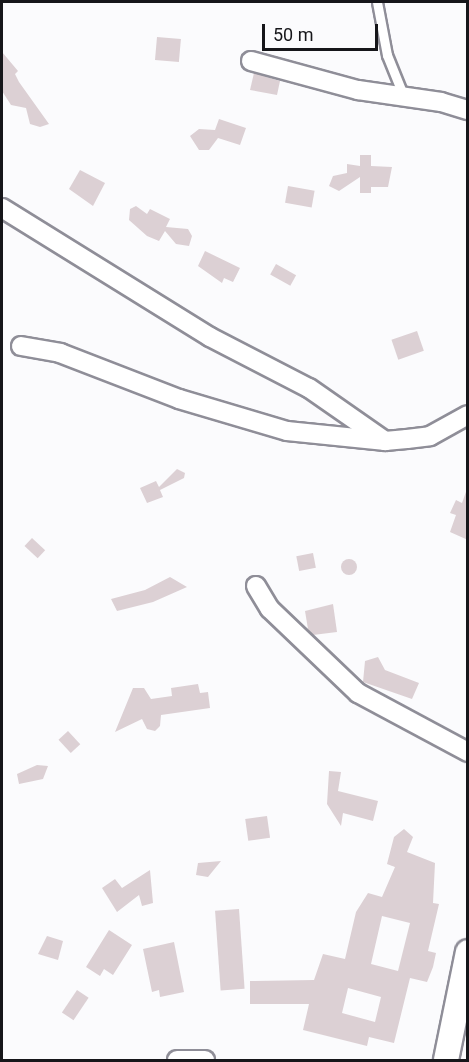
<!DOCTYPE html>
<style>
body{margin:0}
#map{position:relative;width:469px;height:1062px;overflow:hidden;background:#fbfbfd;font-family:Roboto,sans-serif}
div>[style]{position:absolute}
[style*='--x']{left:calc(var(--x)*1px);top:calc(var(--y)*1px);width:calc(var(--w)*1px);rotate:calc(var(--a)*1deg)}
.building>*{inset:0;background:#dcd0d4;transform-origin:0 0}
.round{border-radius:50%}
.roads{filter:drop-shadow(2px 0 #8f8e98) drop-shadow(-2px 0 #8f8e98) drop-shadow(0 2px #8f8e98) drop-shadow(0 -2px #8f8e98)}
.service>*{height:9px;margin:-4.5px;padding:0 4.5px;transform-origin:4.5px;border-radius:4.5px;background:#fff}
.minor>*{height:18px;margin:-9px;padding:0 9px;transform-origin:9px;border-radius:9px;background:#fff}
.tertiary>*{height:24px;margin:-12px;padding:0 12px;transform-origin:12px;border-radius:12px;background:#fff}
span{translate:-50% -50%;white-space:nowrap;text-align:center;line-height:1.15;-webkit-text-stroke:6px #fbfbfd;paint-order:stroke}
.frame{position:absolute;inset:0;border:3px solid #16161a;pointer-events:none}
.scale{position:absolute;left:262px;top:24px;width:116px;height:27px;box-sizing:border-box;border:3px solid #16161a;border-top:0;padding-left:8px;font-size:18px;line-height:21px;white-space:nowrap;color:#16161a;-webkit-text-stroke:4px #fbfbfd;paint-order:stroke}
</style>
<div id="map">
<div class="building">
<div style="left:157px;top:37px;width:24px;height:23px;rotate:5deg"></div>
<div style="clip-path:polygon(2px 52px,18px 71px,15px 74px,19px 82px,49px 124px,40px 127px,30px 124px,26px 108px,11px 105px,2px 91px)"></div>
<div style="clip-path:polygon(254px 73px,280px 81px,277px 95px,250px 90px)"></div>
<div style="clip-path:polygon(219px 119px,246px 128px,240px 145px,218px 138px,209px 150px,199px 150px,190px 136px,199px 129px,215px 130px)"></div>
<div style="clip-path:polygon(360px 155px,371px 155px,371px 166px,392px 167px,388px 187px,371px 187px,371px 193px,360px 193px,360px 177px,339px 191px,329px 186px,333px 176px,347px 173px,347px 164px,360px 166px)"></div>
<div style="clip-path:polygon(80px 170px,105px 183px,93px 206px,69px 189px)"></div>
<div style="left:288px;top:186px;width:27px;height:17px;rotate:10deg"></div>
<div style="clip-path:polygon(136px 206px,147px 214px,150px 209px,170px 219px,166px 227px,188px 229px,192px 236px,189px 246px,176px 244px,165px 231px,159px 241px,147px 236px,129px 220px,130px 209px)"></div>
<div style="clip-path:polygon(205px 251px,240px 268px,233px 282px,224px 278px,222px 283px,198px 266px)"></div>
<div style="left:276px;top:264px;width:23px;height:12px;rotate:29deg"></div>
<div style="left:417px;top:331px;width:21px;height:27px;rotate:71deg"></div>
<div style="clip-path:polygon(177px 469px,185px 473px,184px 478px,160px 490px,163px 497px,147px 503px,140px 488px,156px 481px,159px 487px)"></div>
<div style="clip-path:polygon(467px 489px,468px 489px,468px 540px,450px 532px,456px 515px,450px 513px,456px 500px,462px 503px)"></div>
<div style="left:32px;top:538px;width:18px;height:11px;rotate:43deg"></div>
<div style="left:313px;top:553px;width:15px;height:17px;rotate:79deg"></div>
<div class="round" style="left:341px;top:559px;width:16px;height:16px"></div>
<div style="clip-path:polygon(170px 577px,187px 587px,153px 602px,117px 611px,111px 599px,145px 590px)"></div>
<div style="clip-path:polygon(333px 604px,337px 632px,313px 635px,308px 629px,305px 611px)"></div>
<div style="clip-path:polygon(378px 657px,385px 670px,419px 683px,412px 699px,363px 682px,365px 661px)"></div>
<div style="clip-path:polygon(198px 684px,200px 693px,208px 692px,210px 708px,161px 715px,160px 726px,155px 731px,147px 729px,142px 719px,115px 732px,133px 688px,144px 688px,151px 699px,172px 696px,171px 688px)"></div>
<div style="left:68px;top:731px;width:18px;height:13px;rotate:47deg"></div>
<div style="clip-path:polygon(37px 765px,48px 766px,43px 779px,19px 784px,17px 774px)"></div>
<div style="clip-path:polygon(329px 771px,341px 772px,338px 791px,378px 801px,373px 821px,343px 813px,341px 826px,327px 804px)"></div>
<div style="left:267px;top:816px;width:22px;height:22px;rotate:82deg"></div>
<div style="clip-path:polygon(evenodd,404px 829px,413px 837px,407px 852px,435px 863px,433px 903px,439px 904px,428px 951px,436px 953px,433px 967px,427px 982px,410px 978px,394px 1043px,369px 1037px,367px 1046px,303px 1030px,309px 1004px,250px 1004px,250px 981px,314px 980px,323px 954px,345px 959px,356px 912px,368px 893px,382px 897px,395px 867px,387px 864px,394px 837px,404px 829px,382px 916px,410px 923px,398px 971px,371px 964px,382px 916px,404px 829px,348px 988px,381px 997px,375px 1022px,342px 1013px,348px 988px)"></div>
<div style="clip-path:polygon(221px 861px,208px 877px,196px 875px,198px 863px)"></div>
<div style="clip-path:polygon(150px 870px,153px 903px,142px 906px,139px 895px,117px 912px,102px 888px,115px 879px,122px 888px)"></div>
<div style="left:239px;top:909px;width:80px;height:24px;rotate:86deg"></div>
<div style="clip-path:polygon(109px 930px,132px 945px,113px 975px,104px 969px,100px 976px,86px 967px)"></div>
<div style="clip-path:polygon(47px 936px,63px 941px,58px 960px,38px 954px)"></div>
<div style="clip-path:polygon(174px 942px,184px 992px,160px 997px,159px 990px,152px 992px,143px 949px)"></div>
<div style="left:77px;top:990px;width:14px;height:27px;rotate:34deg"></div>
</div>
<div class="roads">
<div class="service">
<div style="--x:377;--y:2;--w:54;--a:79.3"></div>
<div style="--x:387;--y:55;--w:45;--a:68"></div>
</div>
<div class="minor">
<div style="--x:251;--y:61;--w:111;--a:15.2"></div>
<div style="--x:358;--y:90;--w:84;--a:8.2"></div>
<div style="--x:441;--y:102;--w:28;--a:17"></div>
<div style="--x:2;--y:208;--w:245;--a:31.8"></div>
<div style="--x:210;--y:337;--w:111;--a:27.3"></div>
<div style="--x:309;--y:388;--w:93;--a:34.9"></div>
<div style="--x:21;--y:346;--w:40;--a:10"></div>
<div style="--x:60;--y:353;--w:128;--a:21.1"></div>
<div style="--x:179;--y:399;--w:113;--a:16.5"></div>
<div style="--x:287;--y:431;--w:99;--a:5.8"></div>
<div style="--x:385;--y:441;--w:22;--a:-5"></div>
<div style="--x:407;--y:439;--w:23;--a:-7"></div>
<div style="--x:430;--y:436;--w:43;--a:-28.9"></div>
<div style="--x:256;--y:586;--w:27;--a:59"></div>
<div style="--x:270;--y:609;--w:122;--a:43.7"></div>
<div style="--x:358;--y:693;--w:125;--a:28.2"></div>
<div style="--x:177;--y:1060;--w:28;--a:0"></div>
</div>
<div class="tertiary">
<div style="--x:446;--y:1060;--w:110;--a:-78.5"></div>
</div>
</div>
<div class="frame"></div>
<div class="scale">50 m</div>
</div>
